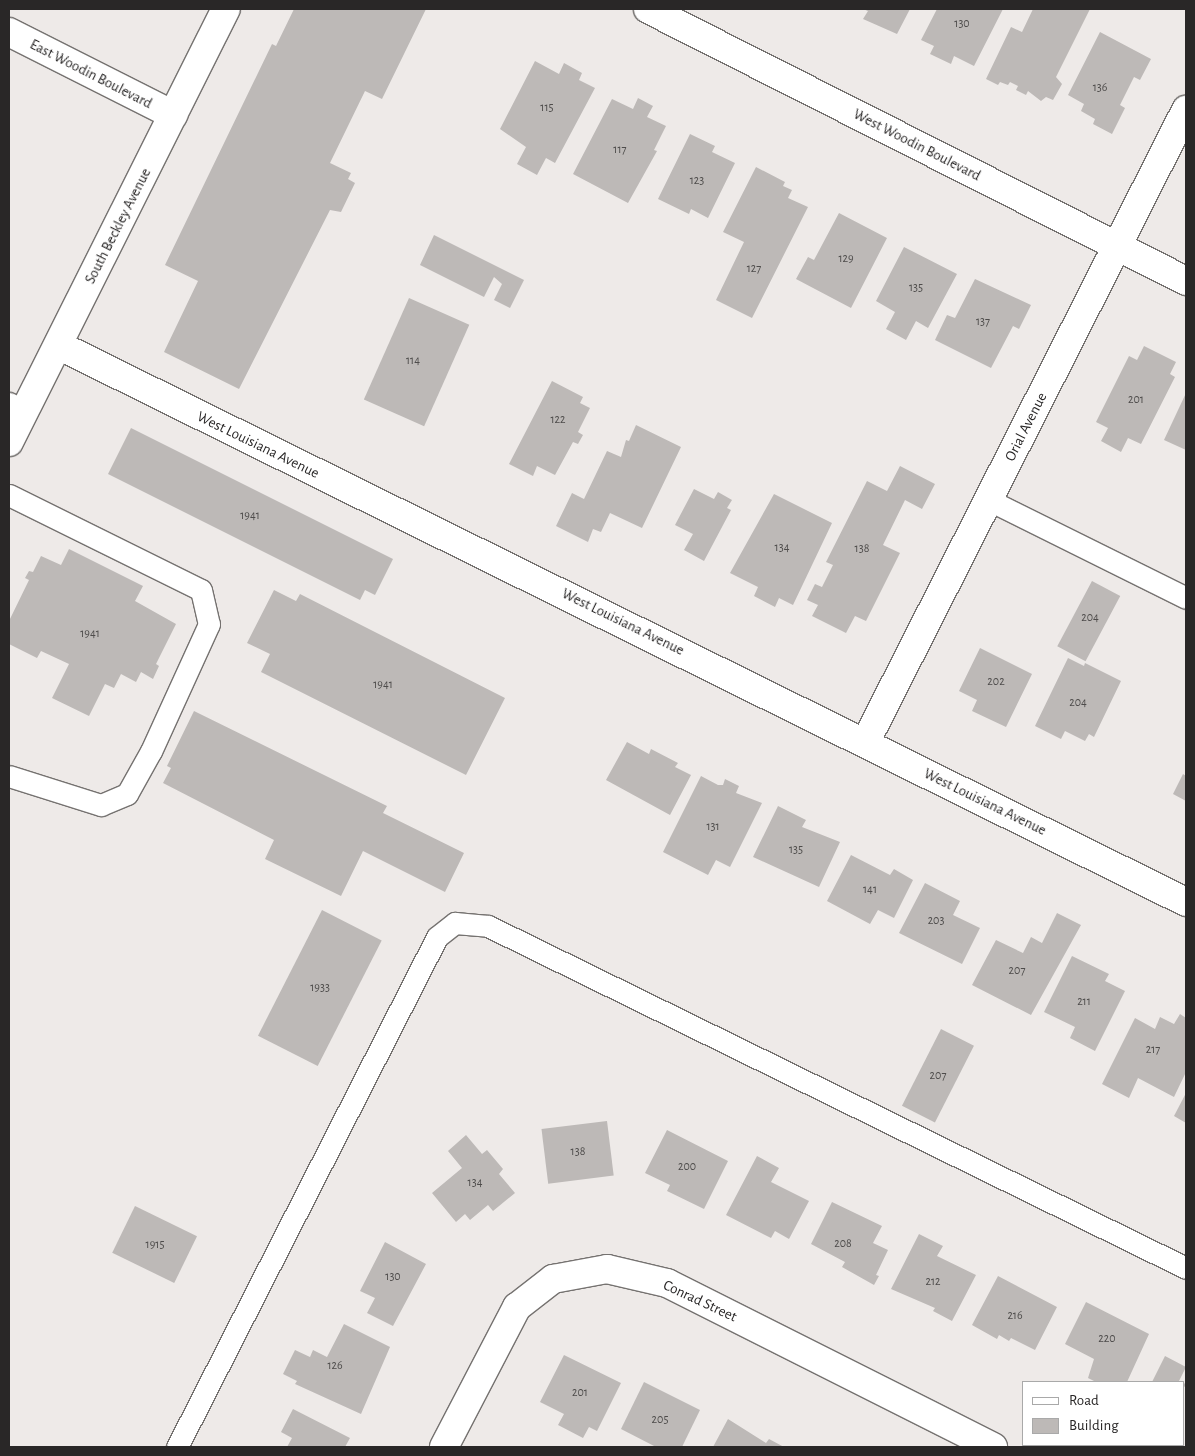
<!DOCTYPE html>
<style>
body{margin:0}
#map{position:relative;width:1195px;height:1456px;overflow:hidden;background:#eeeae8;font-family:"Alegreya Sans",sans-serif}
div>[style]{position:absolute}
[style*='--x']{left:calc(var(--x)*1px);top:calc(var(--y)*1px);width:calc(var(--w)*1px);rotate:calc(var(--a)*1deg)}
.building>*{inset:0;background:#bdb9b7;transform-origin:0 0}
.roads{filter:drop-shadow(1px 0 #757270) drop-shadow(-1px 0 #757270) drop-shadow(0 1px #757270) drop-shadow(0 -1px #757270)}
.service>*{height:21px;margin:-10.5px;padding:0 10.5px;transform-origin:10.5px;border-radius:10.5px;background:#fff}
.minor>*{height:28px;margin:-14px;padding:0 14px;transform-origin:14px;border-radius:14px;background:#fff}
.tertiary>*{height:28px;margin:-14px;padding:0 14px;transform-origin:14px;border-radius:14px;background:#fff}
span{translate:-50% -50%;white-space:nowrap;text-align:center;line-height:1.15;-webkit-text-stroke:4px #fff;paint-order:stroke}
.number-label{font-size:12px;color:#4e4c4b}
.number-label span{-webkit-text-stroke-width:0}
.street-label{font-size:15px;color:#292727}
.frame{position:absolute;inset:0;border:10px solid #292727;pointer-events:none}
.legend{position:absolute;left:1022px;top:1381px;width:162px;height:65px;box-sizing:border-box;background:#fff;border:1px solid #a9a9a9;margin:0;padding:6px 9px;list-style:none;font-size:15px;color:#292727}
.legend li{display:flex;align-items:center;gap:10px;height:25px}
.legend b{width:25px;border:1px solid #a9a9a9}
</style>
<div id="map">
<div class="building">
<div style="clip-path:polygon(294px 9px,426px 9px,382px 99px,365px 91px,330px 163px,351px 173px,348px 179px,355px 183px,341px 212px,330px 210px,239px 389px,164px 352px,198px 281px,165px 265px,272px 44px,276px 46px)"></div>
<div style="clip-path:polygon(863px 9px,910px 9px,897px 34px,863px 19px,868px 11px)"></div>
<div style="clip-path:polygon(937px 9px,1003px 9px,974px 66px,954px 56px,951px 64px,930px 54px,934px 46px,921px 40px)"></div>
<div style="clip-path:polygon(1033px 9px,1090px 9px,1056px 77px,1062px 84px,1053px 100px,1046px 97px,1041px 101px,1028px 91px,1026px 95px,1016px 90px,1018px 86px,1010px 82px,1008px 85px,1000px 82px,998px 85px,986px 79px,1011px 27px,1022px 32px)"></div>
<div style="clip-path:polygon(1100px 32px,1151px 59px,1140px 80px,1134px 77px,1120px 105px,1125px 108px,1112px 134px,1093px 124px,1095px 119px,1081px 111px,1084px 104px,1068px 95px)"></div>
<div style="clip-path:polygon(535px 61px,559px 74px,564px 63px,582px 73px,579px 80px,595px 88px,555px 163px,546px 158px,537px 175px,517px 164px,526px 147px,500px 129px)"></div>
<div style="clip-path:polygon(638px 98px,653px 106px,647px 117px,666px 126px,654px 150px,657px 151px,628px 203px,573px 174px,612px 99px,633px 109px)"></div>
<div style="clip-path:polygon(690px 134px,715px 146px,712px 152px,735px 163px,708px 218px,691px 209px,689px 214px,658px 199px)"></div>
<div style="clip-path:polygon(756px 167px,785px 182px,783px 186px,792px 190px,788px 198px,808px 207px,752px 318px,716px 300px,744px 242px,723px 232px)"></div>
<div style="clip-path:polygon(839px 213px,887px 238px,851px 308px,796px 279px,808px 257px,814px 260px)"></div>
<div style="clip-path:polygon(434px 235px,524px 280px,510px 308px,494px 300px,502px 284px,494px 277px,484px 297px,420px 265px)"></div>
<div style="clip-path:polygon(904px 247px,957px 274px,928px 328px,916px 321px,906px 340px,886px 329px,895px 312px,876px 301px)"></div>
<div style="clip-path:polygon(975px 279px,1031px 305px,1019px 329px,1013px 326px,991px 368px,935px 340px,947px 315px,955px 318px)"></div>
<div style="left:409px;top:298px;width:66px;height:111px;rotate:24deg"></div>
<div style="clip-path:polygon(1144px 346px,1176px 362px,1170px 374px,1175px 377px,1141px 444px,1128px 438px,1121px 452px,1101px 441px,1108px 428px,1096px 422px,1129px 356px,1137px 360px)"></div>
<div style="clip-path:polygon(552px 381px,583px 397px,580px 403px,590px 408px,578px 432px,583px 435px,578px 444px,573px 442px,555px 475px,537px 466px,533px 476px,509px 464px)"></div>
<div style="clip-path:polygon(1186px 393px,1186px 450px,1164px 440px)"></div>
<div style="clip-path:polygon(636px 425px,681px 447px,642px 528px,610px 513px,601px 532px,593px 529px,588px 542px,556px 526px,572px 493px,584px 499px,607px 451px,621px 457px,626px 440px,629px 441px)"></div>
<div style="clip-path:polygon(131px 428px,393px 559px,375px 595px,365px 590px,360px 600px,108px 474px)"></div>
<div style="clip-path:polygon(900px 466px,935px 484px,922px 509px,905px 500px,883px 545px,900px 553px,866px 621px,855px 616px,846px 633px,812px 616px,818px 605px,807px 600px,815px 584px,822px 587px,833px 565px,826px 562px,867px 481px,887px 491px)"></div>
<div style="clip-path:polygon(694px 489px,714px 499px,718px 492px,732px 500px,727px 508px,731px 510px,704px 561px,684px 550px,693px 534px,675px 525px)"></div>
<div style="clip-path:polygon(774px 494px,832px 523px,793px 605px,779px 598px,775px 607px,754px 596px,758px 587px,730px 573px)"></div>
<div style="clip-path:polygon(69px 549px,143px 586px,135px 601px,176px 624px,156px 664px,159px 666px,153px 679px,141px 672px,136px 682px,121px 674px,114px 688px,105px 684px,89px 716px,52px 698px,69px 664px,41px 651px,37px 658px,9px 644px,9px 621px,29px 580px,25px 578px,29px 571px,33px 572px,41px 556px,61px 565px)"></div>
<div style="left:1092px;top:581px;width:32px;height:74px;rotate:28deg"></div>
<div style="clip-path:polygon(274px 590px,296px 601px,300px 594px,505px 698px,466px 775px,261px 672px,270px 654px,247px 643px)"></div>
<div style="clip-path:polygon(980px 648px,1032px 674px,1006px 727px,972px 711px,977px 700px,959px 691px)"></div>
<div style="clip-path:polygon(1068px 658px,1084px 666px,1085px 663px,1121px 681px,1094px 737px,1089px 734px,1085px 741px,1065px 731px,1061px 739px,1035px 726px)"></div>
<div style="clip-path:polygon(194px 711px,387px 806px,383px 813px,464px 853px,445px 892px,363px 851px,341px 896px,265px 859px,274px 840px,163px 783px,171px 768px,167px 766px)"></div>
<div style="clip-path:polygon(627px 742px,649px 754px,651px 749px,678px 763px,675px 767px,691px 775px,670px 815px,606px 780px)"></div>
<div style="clip-path:polygon(1183px 774px,1186px 776px,1186px 801px,1173px 794px)"></div>
<div style="clip-path:polygon(701px 776px,718px 785px,723px 785px,725px 779px,739px 786px,736px 793px,762px 803px,730px 867px,716px 860px,708px 875px,663px 852px)"></div>
<div style="clip-path:polygon(778px 806px,806px 820px,802px 827px,840px 842px,819px 887px,753px 857px)"></div>
<div style="clip-path:polygon(851px 855px,890px 875px,894px 869px,913px 880px,894px 918px,878px 910px,870px 924px,827px 901px)"></div>
<div style="clip-path:polygon(925px 883px,960px 901px,953px 915px,980px 928px,962px 964px,899px 933px)"></div>
<div style="left:322px;top:910px;width:67px;height:141px;rotate:27deg"></div>
<div style="clip-path:polygon(1057px 913px,1081px 925px,1031px 1015px,972px 985px,996px 940px,1023px 953px,1031px 937px,1042px 943px)"></div>
<div style="clip-path:polygon(1072px 956px,1109px 974px,1105px 981px,1125px 991px,1095px 1051px,1070px 1038px,1075px 1027px,1044px 1012px)"></div>
<div style="clip-path:polygon(1180px 1014px,1186px 1018px,1186px 1072px,1174px 1097px,1138px 1078px,1129px 1098px,1102px 1084px,1135px 1018px,1155px 1029px,1160px 1017px,1174px 1024px)"></div>
<div style="left:941px;top:1029px;width:37px;height:86px;rotate:27deg"></div>
<div style="clip-path:polygon(1186px 1093px,1186px 1123px,1174px 1116px)"></div>
<div style="left:607px;top:1121px;width:55px;height:66px;rotate:83deg"></div>
<div style="clip-path:polygon(667px 1130px,728px 1161px,704px 1209px,667px 1191px,670px 1185px,645px 1173px)"></div>
<div style="clip-path:polygon(466px 1135px,482px 1154px,487px 1150px,503px 1169px,499px 1174px,515px 1193px,493px 1211px,488px 1205px,470px 1220px,465px 1214px,456px 1222px,432px 1193px,462px 1168px,448px 1151px)"></div>
<div style="clip-path:polygon(757px 1156px,779px 1168px,771px 1182px,809px 1201px,789px 1239px,775px 1231px,771px 1238px,726px 1215px)"></div>
<div style="clip-path:polygon(832px 1202px,882px 1226px,873px 1243px,888px 1250px,876px 1275px,879px 1276px,874px 1285px,842px 1267px,845px 1262px,811px 1244px)"></div>
<div style="left:135px;top:1206px;width:69px;height:52px;rotate:26deg"></div>
<div style="clip-path:polygon(919px 1234px,943px 1246px,937px 1256px,976px 1275px,952px 1321px,933px 1311px,935px 1308px,891px 1289px)"></div>
<div style="clip-path:polygon(385px 1242px,426px 1264px,393px 1326px,367px 1313px,375px 1298px,360px 1291px)"></div>
<div style="clip-path:polygon(998px 1276px,1057px 1307px,1035px 1350px,1011px 1338px,1009px 1341px,999px 1335px,997px 1339px,972px 1325px)"></div>
<div style="clip-path:polygon(1086px 1302px,1149px 1334px,1127px 1382px,1096px 1382px,1088px 1378px,1094px 1359px,1065px 1344px)"></div>
<div style="clip-path:polygon(344px 1324px,390px 1347px,361px 1414px,295px 1384px,297px 1381px,283px 1374px,295px 1350px,310px 1357px,313px 1350px,327px 1357px)"></div>
<div style="clip-path:polygon(564px 1355px,621px 1383px,597px 1431px,589px 1427px,583px 1438px,558px 1425px,564px 1414px,540px 1402px)"></div>
<div style="clip-path:polygon(1165px 1356px,1186px 1367px,1179px 1381px,1182px 1382px,1152px 1382px)"></div>
<div style="clip-path:polygon(644px 1382px,700px 1410px,682px 1447px,656px 1447px,621px 1429px)"></div>
<div style="left:1184px;top:1383px;width:3px;height:46px;rotate:45deg"></div>
<div style="clip-path:polygon(293px 1409px,350px 1438px,345px 1447px,287px 1447px,292px 1438px,281px 1432px)"></div>
<div style="clip-path:polygon(728px 1419px,766px 1443px,769px 1439px,784px 1447px,713px 1447px)"></div>
</div>
<div class="roads">
<div class="service">
<div style="--x:9;--y:403;--w:17;--a:28"></div>
<div style="--x:9;--y:495;--w:214;--a:26.3"></div>
<div style="--x:201;--y:590;--w:35;--a:77"></div>
<div style="--x:209;--y:624;--w:140;--a:114.5"></div>
<div style="--x:151;--y:751;--w:49;--a:119.2"></div>
<div style="--x:127;--y:794;--w:28;--a:157"></div>
<div style="--x:101;--y:805;--w:96;--a:-162.5"></div>
<div style="--x:989;--y:500;--w:220;--a:26.4"></div>
<div style="--x:177;--y:1447;--w:572;--a:-62.99"></div>
<div style="--x:437;--y:937;--w:23;--a:-38"></div>
<div style="--x:455;--y:923;--w:33;--a:5"></div>
<div style="--x:488;--y:926;--w:777;--a:26.1"></div>
</div>
<div class="minor">
<div style="--x:648;--y:9;--w:603;--a:26.82"></div>
<div style="--x:9;--y:32;--w:184;--a:26.8"></div>
<div style="--x:58;--y:345;--w:1258;--a:26.28"></div>
<div style="--x:865;--y:743;--w:710;--a:-63.11"></div>
<div style="--x:444;--y:1447;--w:158;--a:-62.5"></div>
<div style="--x:517;--y:1307;--w:46;--a:-37.9"></div>
<div style="--x:553;--y:1279;--w:55;--a:-10.5"></div>
<div style="--x:607;--y:1269;--w:62;--a:13.1"></div>
<div style="--x:667;--y:1283;--w:365;--a:26.7"></div>
</div>
<div class="tertiary">
<div style="--x:9;--y:442;--w:484;--a:-63.4"></div>
</div>
</div>
<div class="number-label">
<span style="left:962px;top:24px">130</span>
<span style="left:1100px;top:88px">136</span>
<span style="left:547px;top:108px">115</span>
<span style="left:620px;top:150px">117</span>
<span style="left:697px;top:181px">123</span>
<span style="left:846px;top:259px">129</span>
<span style="left:754px;top:269px">127</span>
<span style="left:916px;top:288px">135</span>
<span style="left:983px;top:322px">137</span>
<span style="left:413px;top:361px">114</span>
<span style="left:1136px;top:400px">201</span>
<span style="left:558px;top:420px">122</span>
<span style="left:250px;top:516px">1941</span>
<span style="left:782px;top:548px">134</span>
<span style="left:862px;top:549px">138</span>
<span style="left:1090px;top:618px">204</span>
<span style="left:90px;top:634px">1941</span>
<span style="left:996px;top:682px">202</span>
<span style="left:383px;top:685px">1941</span>
<span style="left:1078px;top:703px">204</span>
<span style="left:713px;top:827px">131</span>
<span style="left:796px;top:850px">135</span>
<span style="left:870px;top:890px">141</span>
<span style="left:936px;top:921px">203</span>
<span style="left:1017px;top:971px">207</span>
<span style="left:320px;top:988px">1933</span>
<span style="left:1084px;top:1002px">211</span>
<span style="left:1153px;top:1050px">217</span>
<span style="left:938px;top:1076px">207</span>
<span style="left:578px;top:1152px">138</span>
<span style="left:687px;top:1167px">200</span>
<span style="left:475px;top:1183px">134</span>
<span style="left:843px;top:1244px">208</span>
<span style="left:155px;top:1245px">1915</span>
<span style="left:393px;top:1277px">130</span>
<span style="left:933px;top:1282px">212</span>
<span style="left:1015px;top:1316px">216</span>
<span style="left:1107px;top:1339px">220</span>
<span style="left:335px;top:1366px">126</span>
<span style="left:580px;top:1393px">201</span>
<span style="left:660px;top:1420px">205</span>
</div>
<div class="street-label">
<span style="left:91px;top:74px;rotate:27deg">East Woodin Boulevard</span>
<span style="left:917px;top:145px;rotate:27deg">West Woodin Boulevard</span>
<span style="left:118px;top:226px;rotate:-63deg">South Beckley Avenue</span>
<span style="left:1026px;top:427px;rotate:-63deg">Orial Avenue</span>
<span style="left:258px;top:445px;rotate:26deg">West Louisiana Avenue</span>
<span style="left:623px;top:622px;rotate:26deg">West Louisiana Avenue</span>
<span style="left:985px;top:802px;rotate:26deg">West Louisiana Avenue</span>
<span style="left:700px;top:1301px;rotate:25deg">Conrad Street</span>
</div>
<div class="frame"></div>
<ul class="legend">
<li><b style="height:6px;background:#fff"></b>Road</li>
<li><b style="height:14px;background:#bdb9b7"></b>Building</li>
</ul>
</div>
